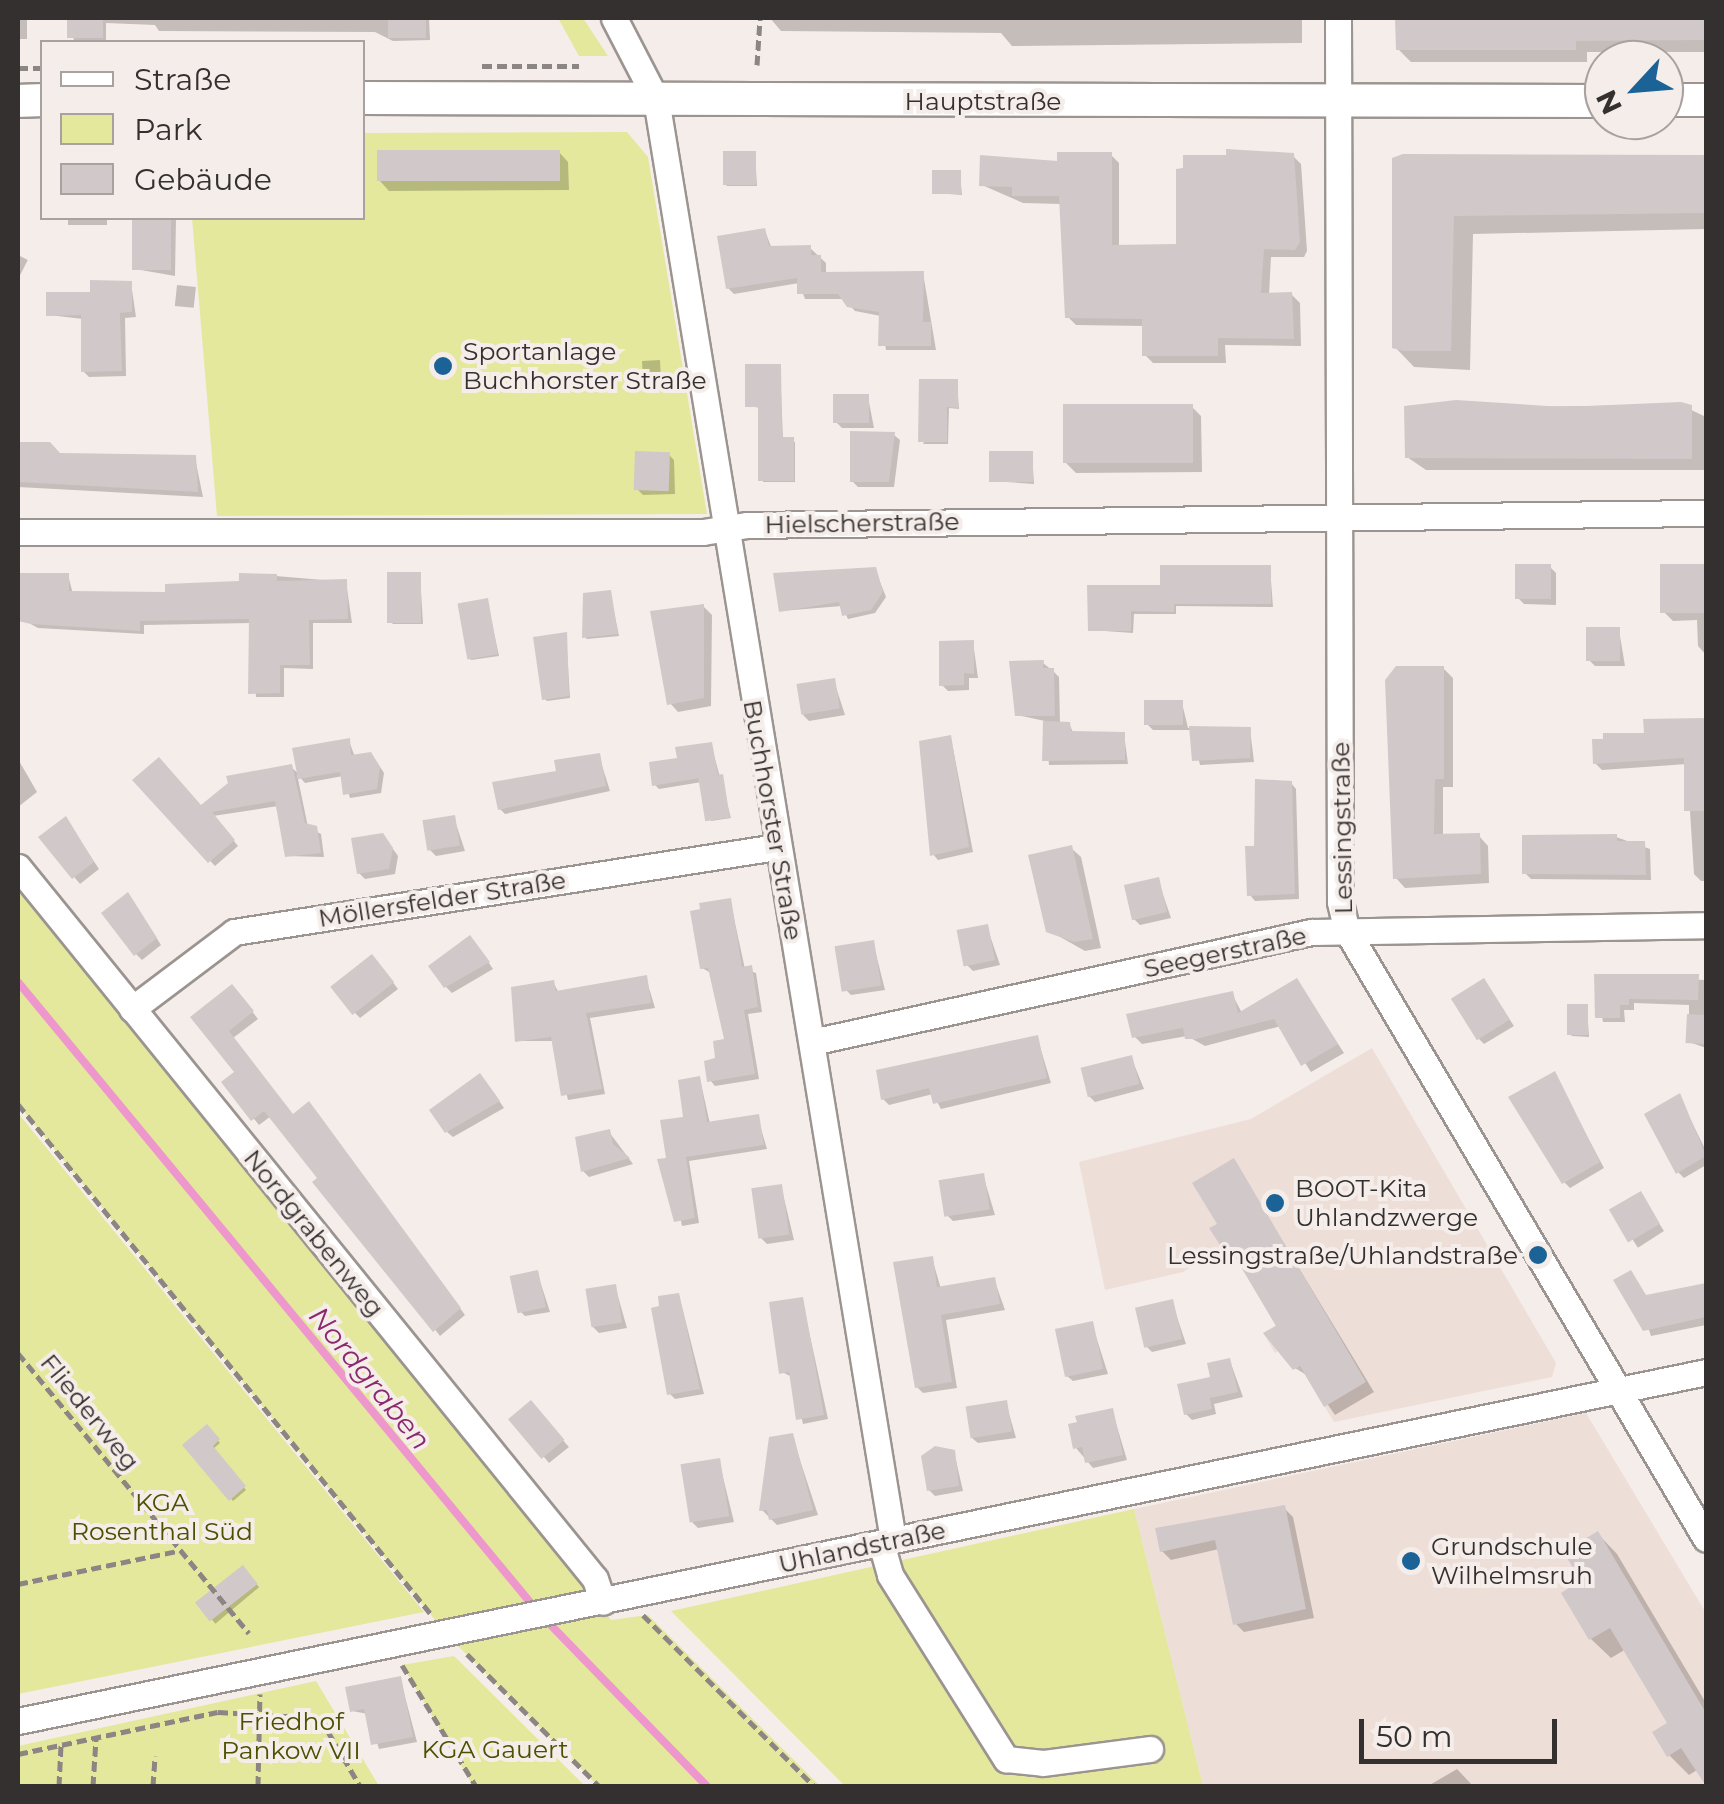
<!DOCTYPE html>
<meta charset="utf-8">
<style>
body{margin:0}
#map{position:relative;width:1724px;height:1804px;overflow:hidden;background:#f5ede9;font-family:Montserrat,sans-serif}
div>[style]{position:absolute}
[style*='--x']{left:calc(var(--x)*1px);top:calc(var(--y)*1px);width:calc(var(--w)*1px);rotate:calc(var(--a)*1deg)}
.built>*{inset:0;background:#eeded8}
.green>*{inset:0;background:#e4e89c}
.shadow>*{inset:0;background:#0003;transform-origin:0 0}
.stream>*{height:8px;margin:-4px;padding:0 4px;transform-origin:4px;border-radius:4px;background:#ed97cd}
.building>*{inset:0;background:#d1c8c9;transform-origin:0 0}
.path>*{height:5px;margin-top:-2.5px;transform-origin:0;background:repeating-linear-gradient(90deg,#8b8683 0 10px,transparent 0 15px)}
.roads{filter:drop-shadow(2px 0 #9b9490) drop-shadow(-2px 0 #9b9490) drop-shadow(0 2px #9b9490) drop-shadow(0 -2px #9b9490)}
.minor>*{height:25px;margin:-12.5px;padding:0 12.5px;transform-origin:12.5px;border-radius:12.5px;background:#fff}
.major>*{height:32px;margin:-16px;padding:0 16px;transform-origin:16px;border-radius:16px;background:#fff}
.dots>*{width:28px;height:28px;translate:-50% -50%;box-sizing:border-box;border:5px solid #f5ede9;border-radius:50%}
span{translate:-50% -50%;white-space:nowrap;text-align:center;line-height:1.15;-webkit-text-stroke:8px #f5ede9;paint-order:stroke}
.street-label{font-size:25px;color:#33302f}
.poi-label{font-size:25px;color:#33302f}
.left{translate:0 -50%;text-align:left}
.right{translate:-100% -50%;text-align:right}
.park-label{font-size:25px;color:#4e4f00}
.water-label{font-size:28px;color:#8b296e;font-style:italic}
.frame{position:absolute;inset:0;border:20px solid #33302f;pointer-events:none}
.legend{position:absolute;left:40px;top:40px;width:325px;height:180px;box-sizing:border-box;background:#f5ede9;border:2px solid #a7a19f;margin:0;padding:12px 18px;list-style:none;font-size:30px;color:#33302f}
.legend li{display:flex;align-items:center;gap:20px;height:50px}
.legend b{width:50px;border:2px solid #a7a19f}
.north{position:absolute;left:1584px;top:40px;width:100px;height:100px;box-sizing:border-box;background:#f5ede9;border:2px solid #a7a19f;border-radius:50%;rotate:244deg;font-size:28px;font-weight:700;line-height:40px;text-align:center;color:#33302f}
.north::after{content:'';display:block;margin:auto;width:35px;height:45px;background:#1b6397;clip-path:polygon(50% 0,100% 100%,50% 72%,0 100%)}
.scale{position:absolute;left:1359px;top:1719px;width:198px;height:45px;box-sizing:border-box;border:5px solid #33302f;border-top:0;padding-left:12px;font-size:30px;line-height:35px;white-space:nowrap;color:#33302f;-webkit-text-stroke:8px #f5ede9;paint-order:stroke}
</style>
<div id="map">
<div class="built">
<div style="clip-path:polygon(1372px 1048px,1556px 1363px,1552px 1377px,1334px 1422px,1300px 1367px,1280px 1350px,1275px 1353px,1263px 1333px,1276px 1325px,1228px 1245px,1183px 1272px,1105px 1290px,1079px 1162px,1251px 1119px)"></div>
<div style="clip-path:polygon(1586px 1413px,1706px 1613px,1706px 1786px,1203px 1786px,1134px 1509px)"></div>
</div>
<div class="green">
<div style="clip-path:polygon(558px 18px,583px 18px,608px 56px,579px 56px)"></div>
<div style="clip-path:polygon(627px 132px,648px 157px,707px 514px,217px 516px,192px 218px,362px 218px,363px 133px)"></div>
<div style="clip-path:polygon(18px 884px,611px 1620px,648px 1615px,820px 1786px,598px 1786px,448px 1636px,18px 1104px)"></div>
<div style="clip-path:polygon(18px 1113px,424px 1612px,18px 1694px)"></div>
<div style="clip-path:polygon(1134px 1509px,1203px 1786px,845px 1786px,671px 1611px)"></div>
<div style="clip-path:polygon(454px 1656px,585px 1786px,473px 1786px,402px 1665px)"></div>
<div style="clip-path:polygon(316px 1681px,379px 1786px,18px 1786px,18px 1746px)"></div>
</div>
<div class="shadow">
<div style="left:18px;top:18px;width:9px;height:21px"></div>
<div style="clip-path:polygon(70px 18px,429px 18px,430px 40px,393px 41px,375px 32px,159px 31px,155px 25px,106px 23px,106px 41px,74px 41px)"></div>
<div style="clip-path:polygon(770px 18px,1302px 18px,1302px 43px,1012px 46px,1001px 33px,781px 31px)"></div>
<div style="clip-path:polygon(1397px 18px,1706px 18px,1706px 52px,1587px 52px,1587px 62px,1411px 62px,1398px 49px)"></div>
<div style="clip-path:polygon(559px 152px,568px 162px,569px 190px,389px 191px,380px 181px)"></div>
<div style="clip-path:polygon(755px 154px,757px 186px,727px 186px,725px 184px)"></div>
<div style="clip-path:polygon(1111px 155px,1119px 163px,1119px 247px,1179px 247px,1292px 155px,1301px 164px,1307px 251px,1304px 257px,1271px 257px,1269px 295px,1291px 294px,1300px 303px,1301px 346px,1225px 345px,1226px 363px,1153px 363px,1145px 355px,1145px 326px,1076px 325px,1068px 317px,1062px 204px,1023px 203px,982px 185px)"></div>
<div style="clip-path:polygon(1706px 158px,1706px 229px,1473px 234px,1470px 370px,1414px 367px,1395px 347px,1394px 160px)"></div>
<div style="clip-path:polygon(960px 173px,962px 195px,935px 193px)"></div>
<div style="left:68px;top:218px;width:39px;height:7px"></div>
<div style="clip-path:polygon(135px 218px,176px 218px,175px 276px,135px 269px)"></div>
<div style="clip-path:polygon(765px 231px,772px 249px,810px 248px,826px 263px,826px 274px,923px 273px,936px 350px,886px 350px,881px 316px,855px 311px,844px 299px,805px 299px,799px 283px,734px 294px,728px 288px)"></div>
<div style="left:18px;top:255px;width:11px;height:49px;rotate:27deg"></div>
<div style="clip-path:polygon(131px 283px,136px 317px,125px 318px,126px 376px,89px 377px,83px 371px,83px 319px,49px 315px)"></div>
<div style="left:177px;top:285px;width:19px;height:21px;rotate:6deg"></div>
<div style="left:642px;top:361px;width:18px;height:21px;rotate:-3deg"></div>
<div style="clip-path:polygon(780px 366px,783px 440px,795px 442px,795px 482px,763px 482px,761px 408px,748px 406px)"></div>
<div style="clip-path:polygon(957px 382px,959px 409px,949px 408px,948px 444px,923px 444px)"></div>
<div style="clip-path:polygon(868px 397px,874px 428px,842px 428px,836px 422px)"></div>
<div style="clip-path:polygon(1681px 405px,1706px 417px,1706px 470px,1426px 470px,1407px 457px,1407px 408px)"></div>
<div style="clip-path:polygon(1192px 407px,1201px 416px,1202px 472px,1076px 473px,1066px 463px)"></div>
<div style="clip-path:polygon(894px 435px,900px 440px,894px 487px,858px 487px,852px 481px)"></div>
<div style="clip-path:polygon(49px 444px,60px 456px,195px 458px,203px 497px,18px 487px,18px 445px)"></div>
<div style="clip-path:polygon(1032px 453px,1034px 484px,992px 481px)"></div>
<div style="clip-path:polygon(668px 454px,674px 460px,675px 494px,643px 495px,637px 489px)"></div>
<div style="clip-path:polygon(1270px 567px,1273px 607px,1176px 606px,1176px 614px,1134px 614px,1133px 633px,1090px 630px,1162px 588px)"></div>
<div style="clip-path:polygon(1550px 567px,1556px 573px,1556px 605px,1524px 604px,1518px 598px)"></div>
<div style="clip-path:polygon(1662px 567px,1706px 567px,1706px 655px,1698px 646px,1697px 620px,1673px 621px,1664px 612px)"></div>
<div style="clip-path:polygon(875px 569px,886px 597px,875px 613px,848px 619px,842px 606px,781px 611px)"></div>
<div style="clip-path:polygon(420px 574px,423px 624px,393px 624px,391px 622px)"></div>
<div style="clip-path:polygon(18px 575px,68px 575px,73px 594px,168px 595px,276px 576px,346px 582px,352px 623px,313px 623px,313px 669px,284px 668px,284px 697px,256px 697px,251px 623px,144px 625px,144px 634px,38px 628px,18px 617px)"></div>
<div style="clip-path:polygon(610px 592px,619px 636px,587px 639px,585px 637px)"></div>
<div style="clip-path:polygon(487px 600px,499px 656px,471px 660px,469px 658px)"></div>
<div style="clip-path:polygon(704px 607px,712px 615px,711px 706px,678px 712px,670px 703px)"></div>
<div style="clip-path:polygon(1619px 630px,1625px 666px,1595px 666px,1589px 660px)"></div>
<div style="clip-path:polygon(566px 634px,570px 698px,547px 701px,545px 699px)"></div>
<div style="clip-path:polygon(973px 642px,978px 678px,969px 678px,969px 690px,948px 691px,942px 685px)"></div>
<div style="clip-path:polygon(1012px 663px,1043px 663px,1053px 671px,1059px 677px,1060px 724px,1069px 724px,1074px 734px,1124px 734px,1128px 764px,1049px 765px,1045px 721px,1017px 715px)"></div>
<div style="clip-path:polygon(1443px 668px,1453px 678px,1453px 787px,1443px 787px,1443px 837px,1479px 836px,1488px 846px,1489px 883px,1405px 888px,1396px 878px,1388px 681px)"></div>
<div style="clip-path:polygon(834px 681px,845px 715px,809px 721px,803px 715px)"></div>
<div style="clip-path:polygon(1182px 703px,1188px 728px,1250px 729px,1254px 762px,1200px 765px,1192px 730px,1153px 730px,1147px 724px)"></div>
<div style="clip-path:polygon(1706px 721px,1706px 881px,1701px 881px,1694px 874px,1687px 764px,1602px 770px,1595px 763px,1646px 736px,1646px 722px)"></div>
<div style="clip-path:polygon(951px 738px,973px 852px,938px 860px,933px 854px)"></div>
<div style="clip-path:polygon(349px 741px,355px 757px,375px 759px,384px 773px,381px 793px,350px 798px,343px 776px,305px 783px,297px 774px,308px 827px,321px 834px,324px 857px,287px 856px,278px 806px,213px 816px,238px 846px,215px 866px,135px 780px,202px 808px,291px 767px,300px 775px)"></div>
<div style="clip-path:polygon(711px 744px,731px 818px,711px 821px,702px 782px,659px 789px,655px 785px,680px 760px)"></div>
<div style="clip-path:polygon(599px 756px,610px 791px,505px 814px,500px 809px)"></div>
<div style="clip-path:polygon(18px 759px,37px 792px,18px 807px)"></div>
<div style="clip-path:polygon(1291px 783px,1296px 789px,1299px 899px,1255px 901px,1250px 895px,1257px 848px)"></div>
<div style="clip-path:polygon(454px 818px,465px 851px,436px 856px,430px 850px)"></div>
<div style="clip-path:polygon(66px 819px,99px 869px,80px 884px,42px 838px)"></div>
<div style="clip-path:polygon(383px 835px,398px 856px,395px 874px,365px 879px,359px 873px)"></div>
<div style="clip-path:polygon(1616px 837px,1650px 849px,1651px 880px,1531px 879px,1525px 873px)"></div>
<div style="clip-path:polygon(1071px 848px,1081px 857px,1101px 948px,1085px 951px,1048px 930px)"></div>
<div style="clip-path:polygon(1158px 880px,1171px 918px,1140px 925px,1134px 919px)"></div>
<div style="clip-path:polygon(730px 900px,745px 969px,756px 973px,762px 1012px,748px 1014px,759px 1079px,715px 1086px,710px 1080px,727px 1041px,711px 973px,702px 968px,703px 911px)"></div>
<div style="clip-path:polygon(133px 901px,161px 945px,142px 960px,136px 954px)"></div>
<div style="clip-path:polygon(987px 927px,1000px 965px,973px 971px,967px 965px)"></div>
<div style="clip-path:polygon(873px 942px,885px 990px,851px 995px,845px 989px)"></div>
<div style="clip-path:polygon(476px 944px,493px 969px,452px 993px,446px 987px)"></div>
<div style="clip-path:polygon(378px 963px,398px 989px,360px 1018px,354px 1012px)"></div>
<div style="clip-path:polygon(1596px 977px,1706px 980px,1706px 1048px,1689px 1042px,1689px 1005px,1634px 1003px,1634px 1010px,1624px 1010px,1625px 1022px,1603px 1022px)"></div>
<div style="clip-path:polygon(646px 978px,655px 1008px,590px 1018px,605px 1094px,568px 1100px,554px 1041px,518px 1041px,553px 982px,559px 993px)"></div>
<div style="clip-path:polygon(1297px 981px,1344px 1053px,1311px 1072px,1281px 1026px,1205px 1046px,1187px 1036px,1142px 1044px,1134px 1036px,1232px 994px,1242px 1013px)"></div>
<div style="clip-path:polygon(1484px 981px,1514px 1026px,1484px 1044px,1478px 1038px)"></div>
<div style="clip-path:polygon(238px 993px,258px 1019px,233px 1038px,294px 1117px,315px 1110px,465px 1315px,440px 1336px,271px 1116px,259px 1125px,224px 1082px,237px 1072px,194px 1017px)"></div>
<div style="clip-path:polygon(1587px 1007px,1589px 1037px,1572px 1036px,1570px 1034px)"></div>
<div style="clip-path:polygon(1037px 1037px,1051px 1083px,941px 1109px,933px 1094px,889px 1105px,883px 1099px)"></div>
<div style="clip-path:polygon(1131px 1057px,1144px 1089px,1095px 1102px,1089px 1096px)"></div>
<div style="clip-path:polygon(1554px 1074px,1604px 1168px,1570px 1188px,1564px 1182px)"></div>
<div style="clip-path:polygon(700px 1079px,710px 1124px,758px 1119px,767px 1149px,689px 1161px,699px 1223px,682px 1226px,669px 1160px)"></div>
<div style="clip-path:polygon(486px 1082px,504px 1108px,453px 1137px,447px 1132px)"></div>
<div style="clip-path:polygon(1679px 1096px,1706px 1151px,1706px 1165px,1684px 1178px,1678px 1172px)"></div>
<div style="clip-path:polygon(609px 1132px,633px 1164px,589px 1177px,583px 1171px)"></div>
<div style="clip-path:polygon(1234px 1161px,1374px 1392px,1335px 1415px,1308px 1376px,1295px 1368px,1279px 1327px,1237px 1254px,1224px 1247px,1220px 1225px)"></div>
<div style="clip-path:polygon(983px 1175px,995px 1215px,953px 1221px,947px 1215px)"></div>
<div style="clip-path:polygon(781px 1186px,794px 1240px,767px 1244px,761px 1238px)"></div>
<div style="left:1640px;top:1194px;width:44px;height:31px;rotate:57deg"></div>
<div style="clip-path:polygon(932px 1258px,941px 1289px,994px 1279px,1005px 1310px,946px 1320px,957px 1388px,923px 1393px,917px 1387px)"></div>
<div style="clip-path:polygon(537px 1272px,550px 1312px,525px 1316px,519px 1310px)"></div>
<div style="clip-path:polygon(1630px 1273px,1647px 1297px,1706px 1285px,1706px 1325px,1651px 1336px)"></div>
<div style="clip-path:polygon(615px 1286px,627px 1328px,599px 1333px,593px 1327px)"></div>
<div style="clip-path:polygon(679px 1295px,704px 1394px,675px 1399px,669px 1393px)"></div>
<div style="clip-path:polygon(802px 1299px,828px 1419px,803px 1424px,792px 1377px,782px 1372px)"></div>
<div style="clip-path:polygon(1172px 1302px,1186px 1344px,1152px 1352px,1146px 1346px)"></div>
<div style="clip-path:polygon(1092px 1324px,1108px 1374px,1073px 1381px,1067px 1376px)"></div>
<div style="clip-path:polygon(1230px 1361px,1243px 1397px,1214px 1404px,1216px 1414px,1192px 1420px,1186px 1414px)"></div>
<div style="clip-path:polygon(1006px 1403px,1016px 1438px,978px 1443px,972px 1438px)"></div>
<div style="clip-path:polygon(536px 1410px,569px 1447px,549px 1463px,544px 1457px)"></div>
<div style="clip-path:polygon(1112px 1410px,1127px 1460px,1093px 1468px,1076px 1448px)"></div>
<div style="clip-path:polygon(207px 1427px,220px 1443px,213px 1449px,246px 1490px,233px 1501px,185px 1445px)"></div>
<div style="clip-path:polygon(792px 1436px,818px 1515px,777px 1525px,762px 1510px)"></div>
<div style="clip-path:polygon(954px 1452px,963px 1491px,935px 1496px,929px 1490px)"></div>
<div style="clip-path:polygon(719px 1461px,734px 1522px,698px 1528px,692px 1522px)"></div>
<div style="clip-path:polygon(1284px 1508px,1293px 1517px,1314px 1618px,1244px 1632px,1235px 1623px,1219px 1549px,1171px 1560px,1162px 1551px)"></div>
<div style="clip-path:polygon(1598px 1534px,1617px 1554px,1706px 1703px,1706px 1780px,1697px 1770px,1689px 1775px,1669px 1755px,1670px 1724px,1626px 1649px,1611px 1658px,1591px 1639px)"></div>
<div style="left:243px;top:1568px;width:25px;height:57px;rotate:50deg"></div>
<div style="clip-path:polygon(400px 1678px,417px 1742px,379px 1749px,368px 1714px,352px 1711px)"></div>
<div style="clip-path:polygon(1457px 1769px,1473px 1786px,1428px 1786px)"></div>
</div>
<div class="stream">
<div style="--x:18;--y:982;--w:810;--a:50.46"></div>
<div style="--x:543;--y:1617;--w:235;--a:45.9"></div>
</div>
<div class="building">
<div style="left:67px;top:18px;width:36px;height:20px"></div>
<div style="left:388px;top:18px;width:38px;height:20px"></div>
<div style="clip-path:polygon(1395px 18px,1706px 18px,1706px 40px,1576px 41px,1576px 50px,1396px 50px)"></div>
<div style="clip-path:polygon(1226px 149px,1294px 153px,1300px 242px,1295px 250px,1264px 249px,1261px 293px,1292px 292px,1294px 339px,1218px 338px,1218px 356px,1142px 356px,1142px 319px,1065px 318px,1059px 196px,1012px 196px,1012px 187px,979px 186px,980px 155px,1057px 161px,1057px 152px,1112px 152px,1112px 245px,1176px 244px,1176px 169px,1183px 168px,1183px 155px,1226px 155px)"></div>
<div style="left:560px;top:150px;width:31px;height:183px;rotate:90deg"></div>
<div style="left:723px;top:151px;width:33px;height:34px"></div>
<div style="clip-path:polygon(1403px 154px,1706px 155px,1706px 213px,1454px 216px,1451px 351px,1403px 351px,1392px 348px,1392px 158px)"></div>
<div style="left:932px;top:170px;width:29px;height:24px"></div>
<div style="left:132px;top:218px;width:39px;height:52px"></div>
<div style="clip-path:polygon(765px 228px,769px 246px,811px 245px,811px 255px,821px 255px,821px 272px,924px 271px,923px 322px,931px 322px,931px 346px,878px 346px,879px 312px,847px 307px,838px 294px,797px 294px,797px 278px,726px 289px,717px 236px)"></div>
<div style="clip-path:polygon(90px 280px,132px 281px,132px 312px,120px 313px,122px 371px,81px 372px,81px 315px,46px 316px,46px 292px,90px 292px)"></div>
<div style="clip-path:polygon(745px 364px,781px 364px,782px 437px,794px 437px,794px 481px,758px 481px,758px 407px,745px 407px)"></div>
<div style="clip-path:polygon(919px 379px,958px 379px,958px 408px,947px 407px,947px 442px,918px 442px)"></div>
<div style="left:833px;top:394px;width:36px;height:29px"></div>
<div style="clip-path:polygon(1456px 400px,1563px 407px,1681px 402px,1692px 405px,1692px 459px,1405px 458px,1404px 406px)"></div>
<div style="left:1193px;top:404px;width:59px;height:130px;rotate:90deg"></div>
<div style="clip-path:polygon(850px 431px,895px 432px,889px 482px,850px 482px)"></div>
<div style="clip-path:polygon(18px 442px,50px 442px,60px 453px,196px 455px,198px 492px,18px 482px)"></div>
<div style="left:635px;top:451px;width:35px;height:39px;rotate:2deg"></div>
<div style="left:989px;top:451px;width:44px;height:31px"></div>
<div style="left:1515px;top:564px;width:36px;height:35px"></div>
<div style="left:1660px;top:564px;width:46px;height:49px"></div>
<div style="clip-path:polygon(1160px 565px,1271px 565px,1271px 604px,1174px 604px,1174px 612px,1131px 611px,1131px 631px,1088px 631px,1087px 585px,1160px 585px)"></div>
<div style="clip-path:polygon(876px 567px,883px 592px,871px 610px,842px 616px,839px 602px,779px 612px,773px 573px)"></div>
<div style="left:387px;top:572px;width:34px;height:51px"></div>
<div style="clip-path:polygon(18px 573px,69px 573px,69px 591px,165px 592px,165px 584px,239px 581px,239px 573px,277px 574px,277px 581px,347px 579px,348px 619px,309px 620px,310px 665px,280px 665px,280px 693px,248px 694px,249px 619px,140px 621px,140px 631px,31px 624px,18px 621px)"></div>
<div style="clip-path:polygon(611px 590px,618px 634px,582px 638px,583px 593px)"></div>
<div style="left:488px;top:598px;width:57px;height:31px;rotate:80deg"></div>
<div style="clip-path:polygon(704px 604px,704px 698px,667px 705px,650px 611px)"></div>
<div style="left:1586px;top:627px;width:34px;height:34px"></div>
<div style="clip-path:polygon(567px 632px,569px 696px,542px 700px,533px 637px)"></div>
<div style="clip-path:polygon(974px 640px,974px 674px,964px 673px,964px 685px,939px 686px,939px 641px)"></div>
<div style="clip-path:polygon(1044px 660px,1043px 668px,1054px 668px,1055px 716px,1015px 716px,1009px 661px)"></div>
<div style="clip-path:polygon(1396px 666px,1444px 666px,1444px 779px,1435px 779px,1434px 834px,1480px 833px,1481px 874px,1393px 879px,1385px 680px)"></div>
<div style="left:835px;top:678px;width:31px;height:39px;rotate:81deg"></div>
<div style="left:1183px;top:700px;width:25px;height:39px;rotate:90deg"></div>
<div style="clip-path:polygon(1706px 718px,1706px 811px,1684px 811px,1684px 758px,1593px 764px,1592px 739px,1603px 739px,1603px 733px,1644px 733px,1643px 719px)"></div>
<div style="clip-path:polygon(1043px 721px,1070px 722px,1071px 731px,1125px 732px,1125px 760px,1042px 761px)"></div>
<div style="clip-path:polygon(1189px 726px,1251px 727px,1250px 758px,1192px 761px)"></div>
<div style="clip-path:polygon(951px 735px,969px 847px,930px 856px,919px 741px)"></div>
<div style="clip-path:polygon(350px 738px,351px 755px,371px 752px,380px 767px,377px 789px,343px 795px,340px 772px,298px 779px,292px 748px)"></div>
<div style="clip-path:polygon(712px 742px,718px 775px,652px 786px,649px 762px,677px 758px,675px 747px)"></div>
<div style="clip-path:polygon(600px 753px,606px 786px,498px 810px,492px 782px,556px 771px,554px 760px)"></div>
<div style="clip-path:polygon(159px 757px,201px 805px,228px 783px,226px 776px,292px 764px,305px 823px,317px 826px,321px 853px,285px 857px,275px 801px,212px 812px,235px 840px,208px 863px,132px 780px)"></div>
<div style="left:723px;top:774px;width:44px;height:25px;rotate:81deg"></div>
<div style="clip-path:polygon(1255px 779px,1292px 781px,1295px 894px,1247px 896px,1245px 846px,1254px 846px)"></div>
<div style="left:455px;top:815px;width:31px;height:33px;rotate:81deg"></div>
<div style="clip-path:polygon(66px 816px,94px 862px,72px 879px,38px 837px)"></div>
<div style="clip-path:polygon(383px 833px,393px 848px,389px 869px,357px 874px,351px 838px)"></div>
<div style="clip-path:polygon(1617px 834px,1617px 841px,1645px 841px,1646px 875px,1522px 874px,1522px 835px)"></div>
<div style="clip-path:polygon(1072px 845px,1093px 939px,1074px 942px,1046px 932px,1028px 855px)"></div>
<div style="left:1159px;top:877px;width:36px;height:36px;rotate:77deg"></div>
<div style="clip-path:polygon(128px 892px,157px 938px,134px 956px,101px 913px)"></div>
<div style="clip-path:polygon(731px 898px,742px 967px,752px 965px,758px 1007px,744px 1010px,755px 1074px,707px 1082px,704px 1061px,715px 1058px,713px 1041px,724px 1039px,708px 968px,700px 969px,690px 911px,700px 909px,699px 903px)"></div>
<div style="left:988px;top:924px;width:37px;height:32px;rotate:79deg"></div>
<div style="clip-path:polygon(470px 935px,490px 962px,444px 988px,428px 966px)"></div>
<div style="left:874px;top:940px;width:46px;height:40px;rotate:81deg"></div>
<div style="left:372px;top:954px;width:36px;height:53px;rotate:52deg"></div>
<div style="clip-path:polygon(1594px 974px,1699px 974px,1698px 1000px,1629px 999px,1629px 1005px,1620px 1005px,1620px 1018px,1595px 1018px)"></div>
<div style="clip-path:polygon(647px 975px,651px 1003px,586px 1013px,602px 1089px,561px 1096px,551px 1037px,515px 1042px,511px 987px,554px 980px,556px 991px)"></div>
<div style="clip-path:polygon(1297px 978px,1338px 1044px,1301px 1066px,1274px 1019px,1196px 1039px,1185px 1039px,1183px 1028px,1132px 1038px,1126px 1014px,1233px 991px,1238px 1013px)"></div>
<div style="left:1484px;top:978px;width:49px;height:39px;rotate:58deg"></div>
<div style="clip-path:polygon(232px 984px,254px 1011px,229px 1031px,293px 1114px,309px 1101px,461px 1308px,433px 1332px,312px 1182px,317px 1178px,264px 1111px,251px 1121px,221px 1082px,234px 1072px,190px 1017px)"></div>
<div style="left:1588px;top:1004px;width:31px;height:21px;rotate:90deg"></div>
<div style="left:1687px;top:1014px;width:19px;height:29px;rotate:3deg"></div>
<div style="clip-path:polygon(1038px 1035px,1047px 1078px,933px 1104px,929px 1088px,881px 1100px,876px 1070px)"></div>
<div style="left:1132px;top:1055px;width:30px;height:53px;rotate:76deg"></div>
<div style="clip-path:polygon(1555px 1071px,1600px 1162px,1562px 1184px,1508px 1097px)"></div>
<div style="clip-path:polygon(480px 1073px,500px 1101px,445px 1133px,429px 1110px)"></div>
<div style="clip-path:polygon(700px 1076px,707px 1122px,759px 1114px,764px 1145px,686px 1157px,695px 1218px,674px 1222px,657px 1159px,666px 1158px,660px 1120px,683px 1117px,678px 1080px)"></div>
<div style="clip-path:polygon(1680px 1093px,1706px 1156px,1676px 1174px,1644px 1114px)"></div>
<div style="clip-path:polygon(610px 1129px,613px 1144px,630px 1158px,581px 1172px,575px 1137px)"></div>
<div style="clip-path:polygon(1234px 1158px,1366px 1382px,1324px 1407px,1300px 1366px,1293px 1370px,1263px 1333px,1276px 1326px,1228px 1245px,1222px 1248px,1209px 1228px,1217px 1224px,1192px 1183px)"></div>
<div style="left:984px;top:1173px;width:37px;height:46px;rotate:81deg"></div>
<div style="left:782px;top:1184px;width:51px;height:31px;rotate:82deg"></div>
<div style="left:1641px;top:1191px;width:38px;height:37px;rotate:60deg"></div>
<div style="clip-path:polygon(933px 1256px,937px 1287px,995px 1277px,1000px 1304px,941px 1315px,952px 1382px,915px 1388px,893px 1262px)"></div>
<div style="left:538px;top:1270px;width:38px;height:29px;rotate:78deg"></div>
<div style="clip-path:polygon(1631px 1270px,1646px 1295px,1706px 1283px,1706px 1317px,1643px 1331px,1613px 1280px)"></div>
<div style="left:616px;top:1284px;width:39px;height:31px;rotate:81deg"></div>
<div style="clip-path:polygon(679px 1293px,700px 1389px,667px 1395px,651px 1308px,659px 1306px,658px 1296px)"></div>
<div style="clip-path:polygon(803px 1297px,824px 1415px,796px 1420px,789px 1372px,779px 1374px,769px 1302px)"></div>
<div style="left:1173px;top:1299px;width:41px;height:39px;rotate:77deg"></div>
<div style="left:1093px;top:1321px;width:49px;height:39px;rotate:78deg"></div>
<div style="clip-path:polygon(1230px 1358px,1238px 1392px,1210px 1398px,1212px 1409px,1184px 1415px,1177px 1384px,1210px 1377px,1207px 1363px)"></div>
<div style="left:531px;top:1400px;width:52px;height:30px;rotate:50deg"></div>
<div style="left:1007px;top:1400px;width:32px;height:42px;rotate:81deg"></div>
<div style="clip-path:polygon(1113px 1408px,1123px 1455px,1085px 1463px,1082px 1447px,1073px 1449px,1068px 1424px,1077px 1422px,1075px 1416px)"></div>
<div style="clip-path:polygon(207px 1424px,220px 1439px,213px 1446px,246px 1486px,229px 1501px,182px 1445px)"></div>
<div style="clip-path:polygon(793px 1433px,813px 1510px,769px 1520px,767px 1510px,759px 1511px,769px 1437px)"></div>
<div style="clip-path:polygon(935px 1446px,955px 1450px,959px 1486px,927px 1491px,921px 1456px)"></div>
<div style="left:720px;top:1458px;width:59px;height:40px;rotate:81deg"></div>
<div style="clip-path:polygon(1285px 1505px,1306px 1609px,1233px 1625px,1215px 1540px,1160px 1552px,1155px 1528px)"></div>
<div style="clip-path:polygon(1598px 1531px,1706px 1713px,1706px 1786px,1681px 1748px,1667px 1757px,1652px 1732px,1667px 1723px,1610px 1628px,1589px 1640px,1561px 1593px,1581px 1580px,1563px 1552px)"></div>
<div style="left:243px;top:1565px;width:24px;height:61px;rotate:52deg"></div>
<div style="clip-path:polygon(401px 1676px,413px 1737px,371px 1745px,364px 1709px,350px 1712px,345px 1687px)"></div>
</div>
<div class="path">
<div style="--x:757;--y:65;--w:47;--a:-86.3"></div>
<div style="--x:482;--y:66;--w:97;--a:0"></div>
<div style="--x:18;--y:68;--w:24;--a:0"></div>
<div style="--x:18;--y:1104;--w:655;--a:51.01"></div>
<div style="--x:18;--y:1353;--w:363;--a:50.5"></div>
<div style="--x:18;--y:1584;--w:162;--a:-11.7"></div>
<div style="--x:643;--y:1615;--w:242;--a:45"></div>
<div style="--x:467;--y:1654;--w:187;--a:45"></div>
<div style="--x:402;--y:1665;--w:142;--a:58.6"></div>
<div style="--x:18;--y:1754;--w:204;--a:-11.9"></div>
<div style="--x:218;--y:1712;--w:102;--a:3.4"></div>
<div style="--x:320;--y:1718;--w:79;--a:59.5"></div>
<div style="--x:59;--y:1786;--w:41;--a:-87.2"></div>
<div style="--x:93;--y:1786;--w:48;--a:-86.4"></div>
<div style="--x:153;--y:1786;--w:30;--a:-86"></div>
<div style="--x:258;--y:1786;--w:92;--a:-88.8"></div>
</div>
<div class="roads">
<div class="minor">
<div style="--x:614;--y:18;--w:91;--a:62.6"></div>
<div style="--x:656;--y:99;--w:1460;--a:80.66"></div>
<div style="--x:1338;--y:18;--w:884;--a:89.87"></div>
<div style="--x:1340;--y:902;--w:28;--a:77"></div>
<div style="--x:1346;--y:929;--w:708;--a:59.45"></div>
<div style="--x:18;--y:532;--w:685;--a:0"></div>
<div style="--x:703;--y:532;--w:45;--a:-9"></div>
<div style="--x:747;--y:525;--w:959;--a:-0.72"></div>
<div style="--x:18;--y:867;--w:916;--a:50.98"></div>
<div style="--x:595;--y:1579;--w:24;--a:71"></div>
<div style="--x:132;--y:1009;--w:128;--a:-37"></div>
<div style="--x:234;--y:932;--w:549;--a:-8.91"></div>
<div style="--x:812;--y:1042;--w:511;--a:-12.43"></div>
<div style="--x:1311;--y:932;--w:395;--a:-1"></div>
<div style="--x:881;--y:1543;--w:33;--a:74"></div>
<div style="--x:890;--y:1575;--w:218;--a:57.8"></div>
<div style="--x:1006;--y:1759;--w:37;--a:6"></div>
<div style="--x:1043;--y:1763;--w:108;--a:-7.5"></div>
<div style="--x:18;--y:1721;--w:1724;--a:-11.68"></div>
</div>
<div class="major">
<div style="--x:362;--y:98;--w:1242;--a:0.14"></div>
<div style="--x:1664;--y:100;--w:42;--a:0"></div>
<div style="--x:18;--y:101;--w:24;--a:-2"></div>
</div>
</div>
<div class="dots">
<div style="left:443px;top:366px;background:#1b6397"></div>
<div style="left:1275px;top:1203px;background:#1b6397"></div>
<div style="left:1538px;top:1255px;background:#1b6397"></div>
<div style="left:1411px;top:1561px;background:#1b6397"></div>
</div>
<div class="street-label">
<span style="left:983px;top:101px">Hauptstraße</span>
<span style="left:862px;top:523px;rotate:-1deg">Hielscherstraße</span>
<span style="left:773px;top:820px;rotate:80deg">Buchhorster Straße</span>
<span style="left:1342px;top:828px;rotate:-91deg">Lessingstraße</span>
<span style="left:442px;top:899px;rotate:-9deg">Möllersfelder Straße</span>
<span style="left:1225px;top:952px;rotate:-12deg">Seegerstraße</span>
<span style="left:314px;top:1233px;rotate:51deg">Nordgrabenweg</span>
<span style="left:90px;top:1412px;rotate:51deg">Fliederweg</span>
<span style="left:862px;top:1547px;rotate:-12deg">Uhlandstraße</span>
</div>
<div class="poi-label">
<span class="left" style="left:463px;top:366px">Sportanlage<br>Buchhorster Straße</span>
<span class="left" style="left:1295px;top:1203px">BOOT-Kita<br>Uhlandzwerge</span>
<span class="right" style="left:1518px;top:1255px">Lessingstraße/Uhlandstraße</span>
<span class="left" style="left:1431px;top:1561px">Grundschule<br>Wilhelmsruh</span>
</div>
<div class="park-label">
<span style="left:162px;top:1517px">KGA<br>Rosenthal Süd</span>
<span style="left:291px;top:1736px">Friedhof<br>Pankow VII</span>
<span style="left:495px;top:1749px">KGA Gauert</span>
</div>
<div class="water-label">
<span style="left:370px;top:1378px;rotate:51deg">Nordgraben</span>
</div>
<div class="frame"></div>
<ul class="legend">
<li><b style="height:12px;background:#fff"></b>Straße</li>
<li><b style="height:28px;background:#e4e89c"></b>Park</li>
<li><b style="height:28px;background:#d1c8c9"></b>Gebäude</li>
</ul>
<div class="north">N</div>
<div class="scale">50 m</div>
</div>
